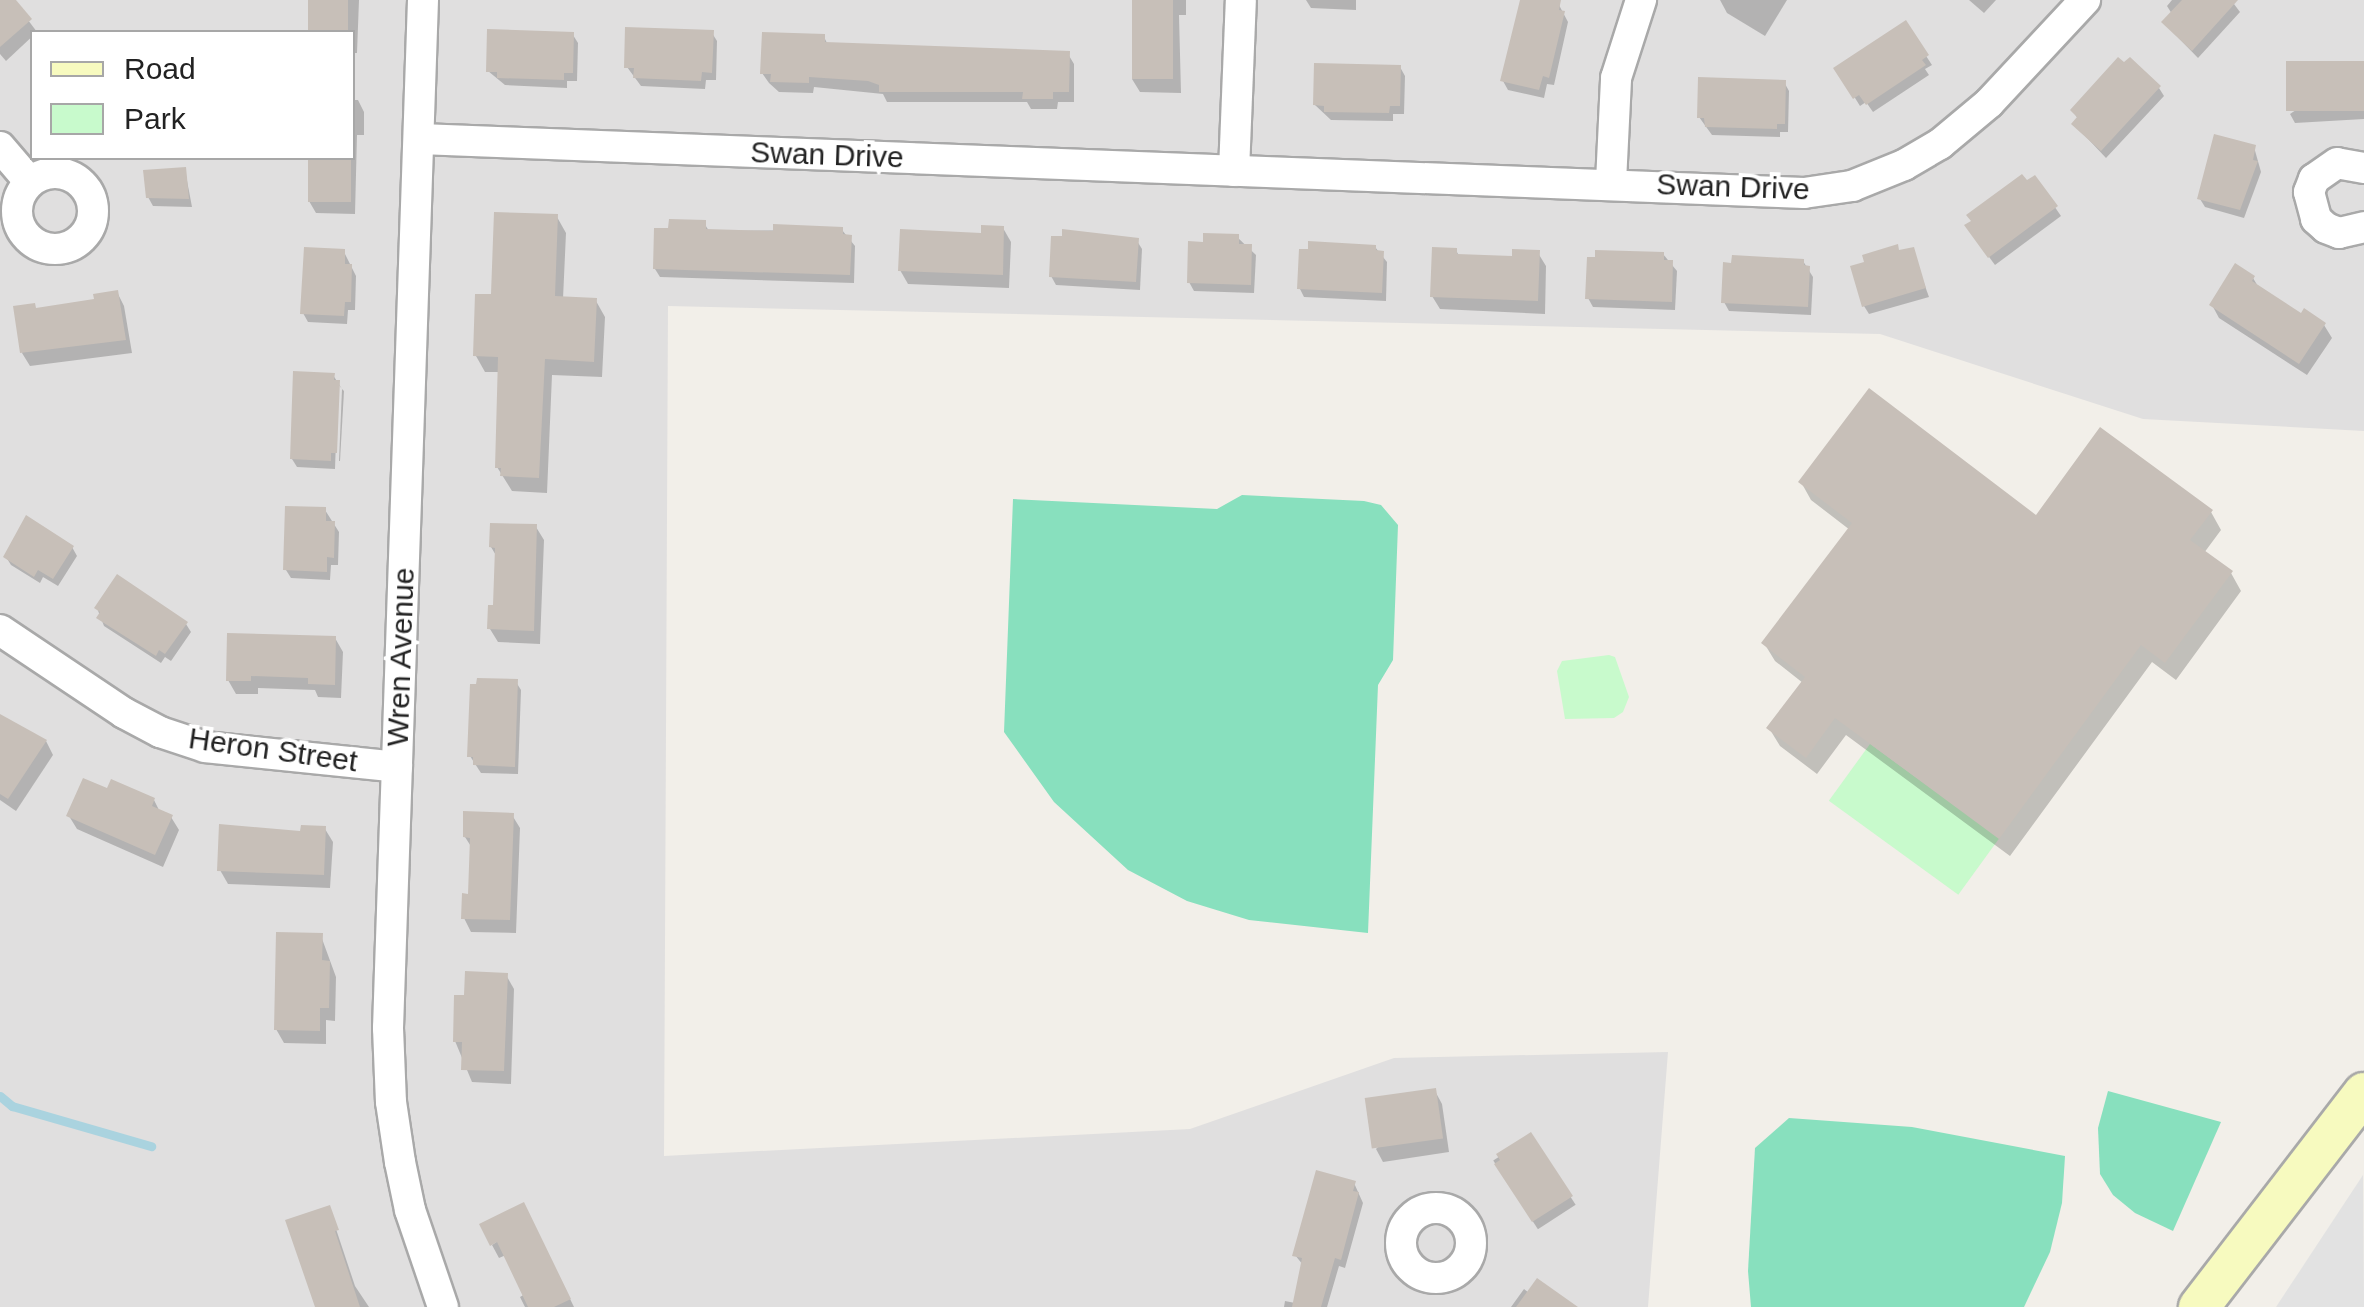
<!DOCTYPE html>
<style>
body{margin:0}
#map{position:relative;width:2364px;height:1307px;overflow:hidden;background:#f2efe9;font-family:Arial,sans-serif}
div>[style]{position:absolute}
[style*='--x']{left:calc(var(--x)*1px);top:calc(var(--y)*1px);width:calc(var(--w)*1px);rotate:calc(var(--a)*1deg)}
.residential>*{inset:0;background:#e0dfdf}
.park>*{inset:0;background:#c8facc;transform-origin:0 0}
.pitch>*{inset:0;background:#88e0be}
.parking>*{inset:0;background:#e2e2e2}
.shadow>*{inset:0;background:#0003;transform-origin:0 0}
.stream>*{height:9px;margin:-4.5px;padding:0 4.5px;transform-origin:4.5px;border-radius:4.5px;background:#aad3df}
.building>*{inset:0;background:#c7bfb8;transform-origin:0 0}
.roads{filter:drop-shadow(2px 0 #a9a9a9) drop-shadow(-2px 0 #a9a9a9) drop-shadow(0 2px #a9a9a9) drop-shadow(0 -2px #a9a9a9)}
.street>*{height:30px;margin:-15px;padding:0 15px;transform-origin:15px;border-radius:15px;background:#fff}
.street>.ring{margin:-15px;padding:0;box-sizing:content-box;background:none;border:30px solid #fff;border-radius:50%}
.secondary>*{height:40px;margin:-20px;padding:0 20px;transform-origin:20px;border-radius:20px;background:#f7fabf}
span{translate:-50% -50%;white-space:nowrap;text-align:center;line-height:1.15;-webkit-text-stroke:8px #fff;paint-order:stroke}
.street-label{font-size:30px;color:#222}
.legend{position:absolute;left:30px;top:30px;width:325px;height:130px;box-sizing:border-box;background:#fff;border:2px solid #a7a7a7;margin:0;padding:12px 18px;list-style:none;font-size:30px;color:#222}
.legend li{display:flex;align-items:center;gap:20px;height:50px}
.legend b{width:50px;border:2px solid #a7a7a7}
</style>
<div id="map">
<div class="residential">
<div style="clip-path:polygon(evenodd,0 0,2364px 0,2364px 431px,2143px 419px,1880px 334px,668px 306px,664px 1156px,1190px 1129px,1394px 1058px,1668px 1052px,1648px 1307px,0 1307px,0 0,32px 32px,352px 32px,352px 158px,32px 158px,32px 32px)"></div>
</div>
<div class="park">
<div style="clip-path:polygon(1609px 655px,1615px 657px,1629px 697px,1623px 712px,1614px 718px,1565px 719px,1557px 671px,1562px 661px)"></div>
<div style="left:1870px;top:744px;width:160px;height:70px;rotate:36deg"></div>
</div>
<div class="pitch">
<div style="clip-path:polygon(1242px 495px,1364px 501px,1381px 505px,1398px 525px,1393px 660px,1378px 685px,1368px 933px,1249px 920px,1187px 901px,1128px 870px,1054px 802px,1004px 732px,1013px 499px,1217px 509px)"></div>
<div style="clip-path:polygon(2108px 1091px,2221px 1122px,2173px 1231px,2135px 1213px,2113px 1195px,2100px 1174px,2098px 1128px)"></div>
<div style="clip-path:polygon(1789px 1118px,1912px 1127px,2065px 1156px,2062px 1203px,2050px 1252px,2024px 1307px,1751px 1307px,1748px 1271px,1755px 1148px)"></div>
</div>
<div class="parking">
<div style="clip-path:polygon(2363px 1175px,2364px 1307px,2276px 1307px)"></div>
</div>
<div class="shadow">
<div style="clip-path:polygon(0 0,13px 0,37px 32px,6px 61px,0 54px)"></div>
<div style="clip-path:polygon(311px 0,359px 0,357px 53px,352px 53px,352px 32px,311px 32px)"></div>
<div style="clip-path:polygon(1134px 0,1186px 0,1186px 15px,1179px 15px,1181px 93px,1140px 92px,1132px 79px)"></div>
<div style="clip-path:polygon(1306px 0,1356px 0,1356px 10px,1311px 8px)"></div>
<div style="clip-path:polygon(1523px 0,1559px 5px,1568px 22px,1554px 85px,1547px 84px,1544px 98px,1508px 90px,1503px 81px)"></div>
<div style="clip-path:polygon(1720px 0,1787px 0,1765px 36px,1727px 13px)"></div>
<div style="clip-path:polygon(1969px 0,1996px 0,1984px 13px)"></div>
<div style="clip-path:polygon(2172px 0,2231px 0,2240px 12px,2198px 58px,2164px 23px,2172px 14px,2167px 6px)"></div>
<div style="clip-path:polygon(1905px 24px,1932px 65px,1925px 69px,1929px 75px,1873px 112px,1866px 102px,1860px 106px,1837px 69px)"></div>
<div style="clip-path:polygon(712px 33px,717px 41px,716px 80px,706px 80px,705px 89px,641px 86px,627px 67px)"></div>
<div style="clip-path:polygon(573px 35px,578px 43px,577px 81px,567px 81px,567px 88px,505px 85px,488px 71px)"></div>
<div style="clip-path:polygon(824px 37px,828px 45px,1068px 54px,1074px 64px,1074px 102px,1058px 102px,1057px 109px,1031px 109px,1027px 102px,887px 102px,883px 94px,814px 87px,813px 93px,779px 92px,769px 83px,762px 73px)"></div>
<div style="clip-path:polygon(2364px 64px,2364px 119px,2295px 123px,2290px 114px)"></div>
<div style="clip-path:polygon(1400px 67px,1405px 76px,1404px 114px,1393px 114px,1393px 121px,1331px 120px,1315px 105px)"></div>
<div style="clip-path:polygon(1784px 82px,1789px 91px,1788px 132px,1780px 132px,1780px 137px,1712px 135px,1699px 117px)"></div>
<div style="clip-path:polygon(2159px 88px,2164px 96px,2106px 158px,2074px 124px,2078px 119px,2073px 111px)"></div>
<div style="clip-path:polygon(352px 100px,358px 100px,364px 112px,364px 135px,357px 135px,355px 214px,316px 213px,309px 201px,310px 158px,352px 158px)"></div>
<div style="clip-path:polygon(2254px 147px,2261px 172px,2244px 218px,2205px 207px,2200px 199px)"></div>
<div style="clip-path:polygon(185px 170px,192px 207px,153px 206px,148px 197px)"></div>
<div style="clip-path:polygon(2035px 178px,2061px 216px,1995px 265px,1972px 234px)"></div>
<div style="clip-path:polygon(557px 217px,566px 233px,563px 299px,596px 301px,605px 317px,602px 377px,552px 375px,547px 493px,512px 491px,497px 467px,500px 372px,485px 372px,476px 356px)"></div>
<div style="clip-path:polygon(704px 223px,709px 231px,842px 230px,855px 246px,854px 283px,660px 277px,655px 269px)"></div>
<div style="clip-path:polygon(1003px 228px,1011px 242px,1009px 288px,908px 284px,900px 270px)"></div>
<div style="clip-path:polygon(1237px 237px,1256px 255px,1254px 293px,1194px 291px,1189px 282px,1205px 244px)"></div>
<div style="clip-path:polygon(1137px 241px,1142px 249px,1140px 290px,1056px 285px,1051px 276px)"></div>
<div style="clip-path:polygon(1375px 247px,1387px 262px,1386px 301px,1304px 297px,1300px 289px)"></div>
<div style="clip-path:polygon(1456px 250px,1459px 256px,1514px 259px,1538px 253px,1546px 266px,1545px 314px,1440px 309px,1432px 296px)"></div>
<div style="clip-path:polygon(1912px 250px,1929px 297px,1869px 314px,1864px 306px,1900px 253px)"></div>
<div style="clip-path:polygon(344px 252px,356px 276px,355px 310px,348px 310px,347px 324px,308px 322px,303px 313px)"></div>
<div style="clip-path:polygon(1663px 254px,1677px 271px,1675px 310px,1593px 307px,1588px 298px)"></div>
<div style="clip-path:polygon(1803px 261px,1813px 277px,1811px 315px,1729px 311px,1724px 302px)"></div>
<div style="clip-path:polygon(2253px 278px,2259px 288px,2301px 316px,2324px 325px,2332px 338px,2307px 375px,2219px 318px,2212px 305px)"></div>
<div style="clip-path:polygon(117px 292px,124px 306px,132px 353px,30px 366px,22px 353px,37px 311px,97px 301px)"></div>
<div style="clip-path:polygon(333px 375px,342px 389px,338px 384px,335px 469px,297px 467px,292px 459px)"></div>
<div style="clip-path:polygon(342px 389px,344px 391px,340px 461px,339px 461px)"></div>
<div style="clip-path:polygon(1801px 482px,2037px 519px,2211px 512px,2221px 530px,2204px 553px,2231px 573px,2241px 591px,2176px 680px,2152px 662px,2010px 856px,1846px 735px,1817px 774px,1780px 746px,1769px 728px,1803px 683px,1775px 661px,1764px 643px,1850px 530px,1811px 500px)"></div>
<div style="clip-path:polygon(325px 510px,339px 532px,338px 565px,331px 565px,330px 580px,291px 578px,286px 570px)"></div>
<div style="clip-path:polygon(536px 527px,544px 540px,540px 644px,498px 642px,490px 629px,496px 608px,497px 557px,491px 547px)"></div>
<div style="clip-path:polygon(72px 547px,77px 556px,58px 586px,43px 577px,40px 583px,11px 565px,6px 557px)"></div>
<div style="clip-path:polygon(97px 608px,186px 624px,191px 632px,171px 661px,165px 657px,161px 663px,104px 626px)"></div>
<div style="clip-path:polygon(335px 638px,343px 652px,341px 698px,318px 697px,315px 690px,258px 688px,258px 694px,236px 694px,228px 680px)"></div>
<div style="clip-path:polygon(516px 682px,521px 690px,518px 774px,481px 773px,470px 756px)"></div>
<div style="clip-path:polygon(0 716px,46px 741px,53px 755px,16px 811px,0 800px)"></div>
<div style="clip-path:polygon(108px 791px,154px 800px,160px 812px,171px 817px,179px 830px,163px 867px,77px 829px,69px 816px)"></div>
<div style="clip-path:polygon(512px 815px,520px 828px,516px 933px,471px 932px,464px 918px,470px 896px,472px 848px,465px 837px)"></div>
<div style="clip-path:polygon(325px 829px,333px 842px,330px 888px,228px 884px,220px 870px,303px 834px)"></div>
<div style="clip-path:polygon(321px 936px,336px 977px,335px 1021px,326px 1020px,326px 1044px,284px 1043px,276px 1029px)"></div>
<div style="clip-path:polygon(506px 975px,514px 989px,511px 1084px,472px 1082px,455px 1041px,466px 998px)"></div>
<div style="clip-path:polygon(1435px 1091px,1442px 1104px,1449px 1152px,1383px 1162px,1376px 1149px)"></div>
<div style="left:1531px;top:1136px;width:82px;height:45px;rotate:57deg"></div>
<div style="clip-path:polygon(1354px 1183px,1363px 1203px,1345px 1268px,1339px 1266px,1327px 1307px,1284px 1307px,1285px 1301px,1295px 1303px,1303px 1265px,1295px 1255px)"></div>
<div style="clip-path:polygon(329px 1208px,355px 1286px,369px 1307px,317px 1307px)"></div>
<div style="clip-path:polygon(531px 1219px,574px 1307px,525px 1307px,520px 1297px,525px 1294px,506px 1255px,499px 1258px,492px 1245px)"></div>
<div style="clip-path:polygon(1524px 1289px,1529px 1293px,1572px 1307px,1511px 1307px)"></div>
</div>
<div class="stream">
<div style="--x:0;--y:1096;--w:16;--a:40"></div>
<div style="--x:12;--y:1106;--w:145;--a:16.1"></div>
</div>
<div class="building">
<div style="clip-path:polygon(0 0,16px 0,32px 19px,0 47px)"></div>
<div style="left:308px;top:0;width:40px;height:32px"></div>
<div style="left:1132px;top:0;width:41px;height:79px"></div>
<div style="clip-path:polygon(1520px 0,1561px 0,1559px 10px,1565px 11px,1549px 78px,1543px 76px,1539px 90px,1500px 81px)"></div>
<div style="clip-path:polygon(2182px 0,2238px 0,2192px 51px,2161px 22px)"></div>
<div style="clip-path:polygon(1906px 20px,1929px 55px,1922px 60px,1926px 65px,1866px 105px,1859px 95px,1853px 99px,1833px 68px)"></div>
<div style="clip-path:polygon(625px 27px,714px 30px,712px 73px,702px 72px,701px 81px,633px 78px,634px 68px,624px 68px)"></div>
<div style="clip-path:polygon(487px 29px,574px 32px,573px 73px,564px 73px,564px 80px,497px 78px,497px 72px,486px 72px)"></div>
<div style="clip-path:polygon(762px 32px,825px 34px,825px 42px,1070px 51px,1069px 92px,1053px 92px,1053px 99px,1022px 99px,1023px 92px,879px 92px,879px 85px,868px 81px,809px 77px,809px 83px,770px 82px,771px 74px,760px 74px)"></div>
<div style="clip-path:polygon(2118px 57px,2124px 62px,2130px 57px,2161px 86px,2101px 151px,2071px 124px,2077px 117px,2070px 110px)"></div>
<div style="left:2364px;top:61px;width:50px;height:78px;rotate:90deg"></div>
<div style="clip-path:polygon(1314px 63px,1401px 65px,1400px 106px,1390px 106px,1389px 113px,1324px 112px,1324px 106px,1313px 105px)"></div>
<div style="clip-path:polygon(1698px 77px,1786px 80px,1785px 124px,1777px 124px,1777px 129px,1705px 127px,1704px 118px,1697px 118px)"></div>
<div style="clip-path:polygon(2214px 134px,2256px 145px,2253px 160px,2258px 161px,2240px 210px,2197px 199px)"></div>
<div style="left:308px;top:158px;width:43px;height:44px"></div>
<div style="clip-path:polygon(186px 167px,189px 199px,146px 198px,143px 170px)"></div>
<div style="clip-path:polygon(2022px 174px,2027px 180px,2035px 175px,2058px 206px,1988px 258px,1964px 225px,1971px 221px,1966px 215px)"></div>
<div style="clip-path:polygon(494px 212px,558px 214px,555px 296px,597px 298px,594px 362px,545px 359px,539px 478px,500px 476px,501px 468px,495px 468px,498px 357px,473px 356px,475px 294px,491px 294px)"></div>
<div style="clip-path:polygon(669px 219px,706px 220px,706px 229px,773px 231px,773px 224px,843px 227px,843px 234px,852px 235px,850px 275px,653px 269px,654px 228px,668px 228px)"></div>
<div style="clip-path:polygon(981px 225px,1004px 226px,1003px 275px,898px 271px,900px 229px,981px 233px)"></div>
<div style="clip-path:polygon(1062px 229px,1139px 238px,1136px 282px,1049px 277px,1051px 236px,1062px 236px)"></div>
<div style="clip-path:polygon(1203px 233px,1239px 234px,1239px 244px,1252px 244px,1251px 285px,1187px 283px,1188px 241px,1203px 242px)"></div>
<div style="clip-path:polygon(1308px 241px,1376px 245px,1376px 250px,1384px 251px,1382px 293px,1297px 289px,1299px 249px,1308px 249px)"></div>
<div style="clip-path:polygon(1898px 244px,1899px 250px,1914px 247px,1926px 288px,1862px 307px,1850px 266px,1864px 262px,1862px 255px)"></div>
<div style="clip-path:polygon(304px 247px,345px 249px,345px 264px,352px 264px,351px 302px,345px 302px,344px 316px,300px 314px)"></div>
<div style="clip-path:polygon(1432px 247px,1457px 248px,1457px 254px,1512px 256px,1512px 249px,1540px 250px,1538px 301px,1430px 297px)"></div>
<div style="clip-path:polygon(1595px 250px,1664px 252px,1664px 260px,1673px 260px,1672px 302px,1585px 299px,1587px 257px,1595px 257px)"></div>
<div style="clip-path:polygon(1732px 255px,1804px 259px,1804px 265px,1810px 266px,1808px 307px,1721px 303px,1723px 262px,1731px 263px)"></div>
<div style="clip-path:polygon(2235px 263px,2255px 276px,2252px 281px,2301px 313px,2304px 308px,2326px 323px,2299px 364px,2209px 305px)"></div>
<div style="clip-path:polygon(118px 290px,126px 340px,20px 353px,13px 306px,35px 303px,36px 308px,94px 299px,93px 294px)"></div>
<div style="clip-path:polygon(293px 371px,335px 373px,334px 380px,340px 380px,337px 453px,331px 453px,331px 461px,290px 459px)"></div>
<div style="clip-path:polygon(1869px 388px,2036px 515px,2100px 427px,2213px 510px,2190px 540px,2233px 571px,2165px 663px,2141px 645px,1999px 839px,1835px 718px,1806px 758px,1766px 728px,1805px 677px,1761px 643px,1852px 523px,1798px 482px)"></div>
<div style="clip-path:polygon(285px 506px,326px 507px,326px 521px,335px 521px,334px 558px,327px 557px,327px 572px,283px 570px)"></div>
<div style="clip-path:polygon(26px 515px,74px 546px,53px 579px,38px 570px,34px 577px,3px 557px)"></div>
<div style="clip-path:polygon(490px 523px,537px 524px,534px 631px,487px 629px,488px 605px,493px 605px,495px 548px,489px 547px)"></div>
<div style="clip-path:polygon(117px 574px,188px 622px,165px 654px,159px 650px,156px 656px,96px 618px,100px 612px,94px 608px)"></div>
<div style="clip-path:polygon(227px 633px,336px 636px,335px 685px,308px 684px,308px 678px,251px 676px,251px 681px,226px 681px)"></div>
<div style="clip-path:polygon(477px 678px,518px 679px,515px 767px,473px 765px,473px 757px,467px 757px,470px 684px,476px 684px)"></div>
<div style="clip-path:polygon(0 714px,47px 740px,8px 799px,0 794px)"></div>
<div style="clip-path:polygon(83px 778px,107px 788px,111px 779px,155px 798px,152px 806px,173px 815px,155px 855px,66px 816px)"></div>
<div style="clip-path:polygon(463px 811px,514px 813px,510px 920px,461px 919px,462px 893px,468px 894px,470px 838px,463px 837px)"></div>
<div style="clip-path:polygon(219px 824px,300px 831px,301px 825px,326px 826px,324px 875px,217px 871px)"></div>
<div style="clip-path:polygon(276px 932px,323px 933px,322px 960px,330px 961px,329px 1008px,320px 1008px,320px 1031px,274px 1030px)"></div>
<div style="clip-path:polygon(465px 971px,508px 973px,504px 1071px,461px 1070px,462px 1042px,453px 1042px,454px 995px,464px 995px)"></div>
<div style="left:1436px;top:1088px;width:51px;height:72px;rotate:82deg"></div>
<div style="clip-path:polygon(1531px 1132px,1573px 1196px,1532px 1222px,1494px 1164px,1500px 1160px,1496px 1154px)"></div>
<div style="clip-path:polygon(1316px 1170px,1356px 1181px,1353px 1191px,1359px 1192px,1341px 1260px,1335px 1258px,1321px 1307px,1292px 1307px,1302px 1258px,1292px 1256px)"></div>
<div style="clip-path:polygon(524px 1202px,571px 1299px,554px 1307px,528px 1307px,497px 1242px,490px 1246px,479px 1224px)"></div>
<div style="clip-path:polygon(330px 1205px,339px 1230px,335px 1231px,360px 1307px,315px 1307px,285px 1220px)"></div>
<div style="clip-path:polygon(1537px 1278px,1578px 1307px,1516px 1307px)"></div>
</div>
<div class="roads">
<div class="street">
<div style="--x:423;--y:0;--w:1029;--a:91.95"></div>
<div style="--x:388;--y:1028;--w:74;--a:87.7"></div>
<div style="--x:391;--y:1102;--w:61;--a:81.5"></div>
<div style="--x:400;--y:1162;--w:49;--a:78.2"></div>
<div style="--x:410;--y:1210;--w:102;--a:71.2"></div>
<div style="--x:420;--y:139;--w:1385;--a:2.23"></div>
<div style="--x:1804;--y:193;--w:49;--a:-8.3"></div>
<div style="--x:1852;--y:186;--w:56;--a:-22"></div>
<div style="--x:1904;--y:165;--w:42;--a:-30.3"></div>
<div style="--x:1940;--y:144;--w:64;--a:-39.9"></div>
<div style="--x:1989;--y:103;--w:141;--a:-47"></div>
<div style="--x:0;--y:147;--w:46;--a:49.4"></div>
<div style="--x:2364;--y:168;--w:27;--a:-170"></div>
<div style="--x:2337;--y:163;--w:28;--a:145"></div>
<div style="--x:2314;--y:179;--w:14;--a:111"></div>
<div style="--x:2309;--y:192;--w:28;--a:75"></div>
<div style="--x:2316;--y:219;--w:13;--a:42"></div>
<div style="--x:2326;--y:228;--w:14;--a:21"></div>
<div style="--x:2339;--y:233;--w:26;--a:-13"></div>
<div style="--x:1234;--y:171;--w:171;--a:-87.7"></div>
<div class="ring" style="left:17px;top:173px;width:46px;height:46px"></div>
<div style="--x:1611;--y:182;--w:104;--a:-87.2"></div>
<div style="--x:1616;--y:78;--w:82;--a:-72.2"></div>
<div style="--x:0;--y:630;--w:149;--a:33.8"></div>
<div style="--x:124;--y:713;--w:41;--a:27.8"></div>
<div style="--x:160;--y:732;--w:47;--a:18.4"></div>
<div style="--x:205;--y:747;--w:193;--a:5.9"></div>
<div class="ring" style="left:1401px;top:1208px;width:40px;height:40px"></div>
</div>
<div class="secondary">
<div style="--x:2199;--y:1307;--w:270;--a:-52.4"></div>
</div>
</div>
<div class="street-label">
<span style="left:827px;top:155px;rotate:2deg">Swan Drive</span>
<span style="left:1733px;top:187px;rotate:2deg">Swan Drive</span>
<span style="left:401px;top:657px;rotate:-88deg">Wren Avenue</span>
<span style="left:273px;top:750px;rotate:8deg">Heron Street</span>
</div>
<ul class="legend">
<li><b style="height:12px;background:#f7fabf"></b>Road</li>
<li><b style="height:28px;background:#c8facc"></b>Park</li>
</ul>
</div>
